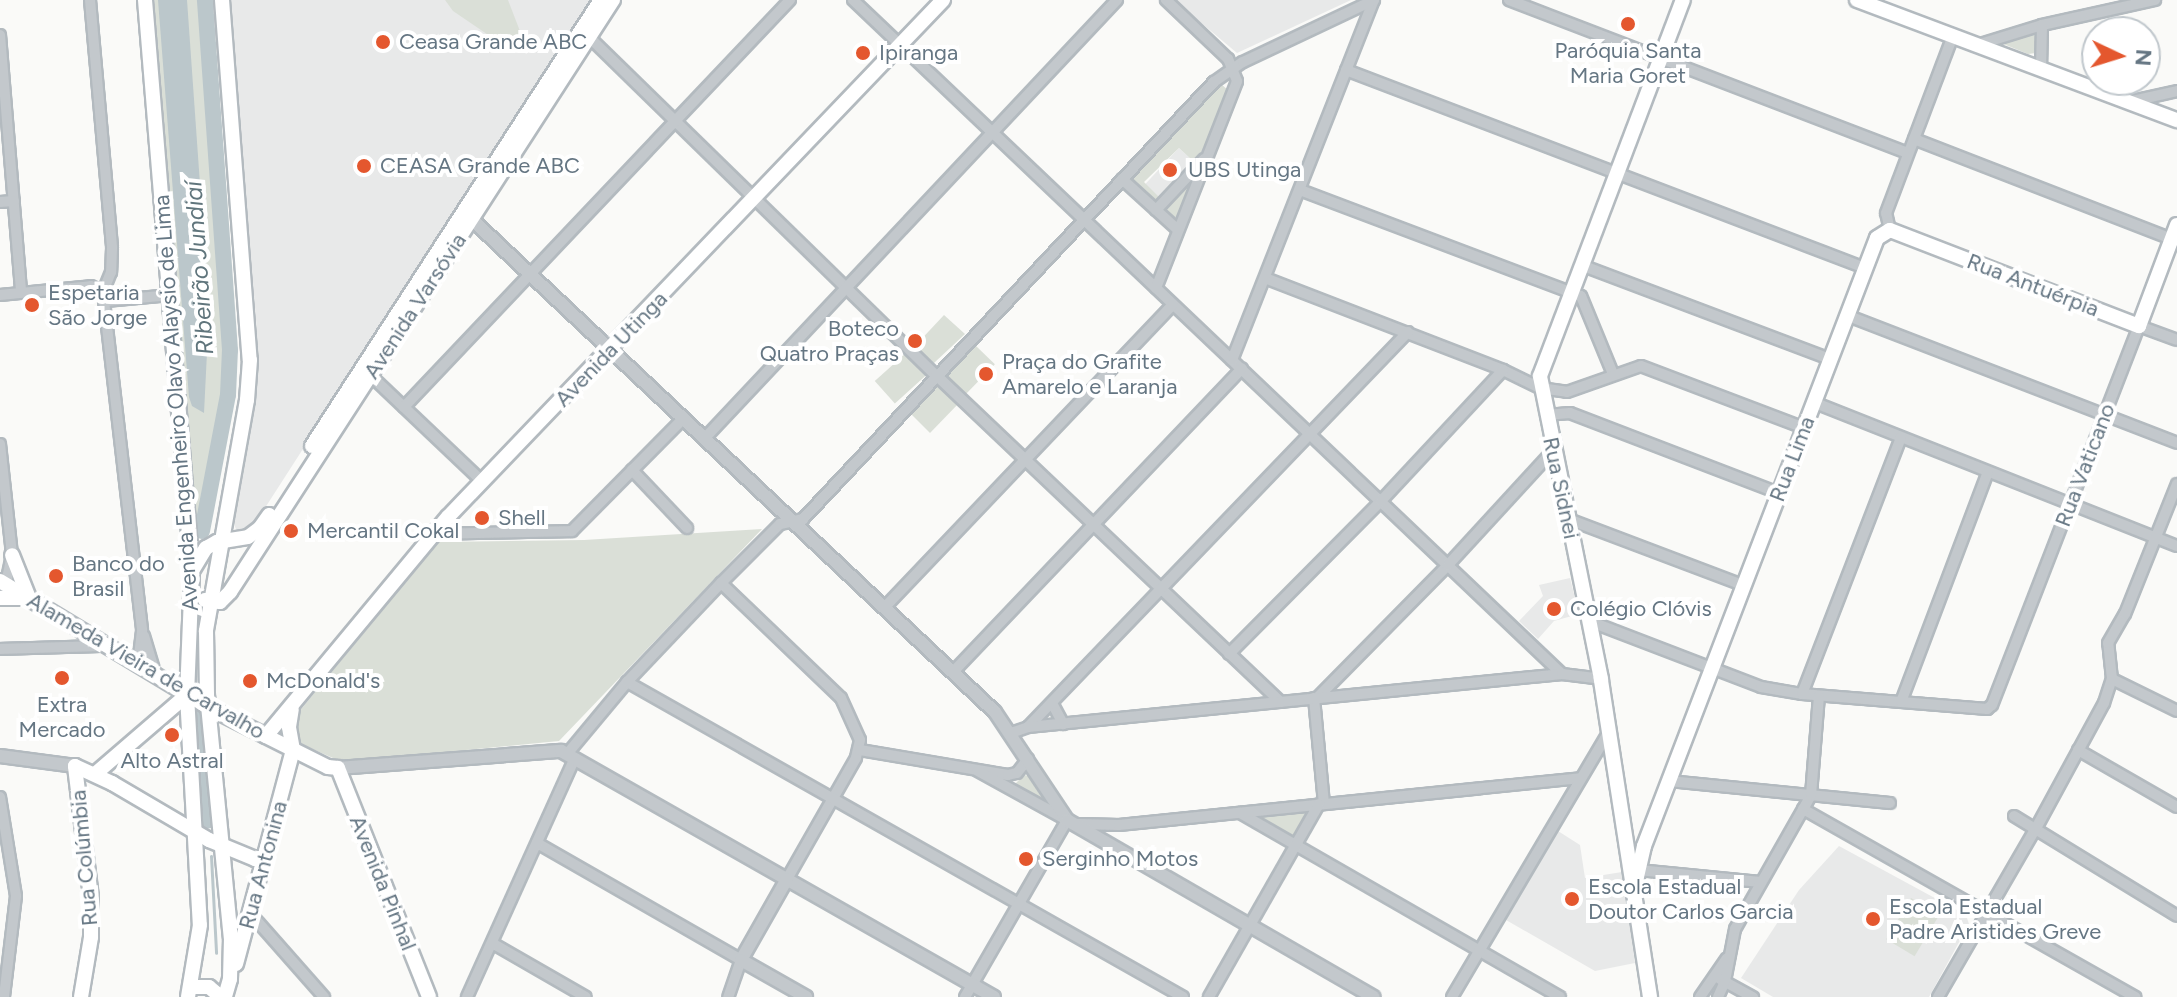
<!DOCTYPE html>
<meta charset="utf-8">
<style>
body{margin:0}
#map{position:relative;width:2177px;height:997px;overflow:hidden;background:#fafaf8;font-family:Figtree,sans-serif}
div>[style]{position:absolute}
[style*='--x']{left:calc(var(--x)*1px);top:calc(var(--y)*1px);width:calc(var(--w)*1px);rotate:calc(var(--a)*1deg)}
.built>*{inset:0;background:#e8e9e9;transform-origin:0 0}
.green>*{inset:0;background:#dadfd7;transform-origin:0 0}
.water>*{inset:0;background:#bbc7cb}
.stream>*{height:3px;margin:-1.5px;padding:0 1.5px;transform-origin:1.5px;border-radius:1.5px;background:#bbc7cb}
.river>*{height:16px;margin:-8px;padding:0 8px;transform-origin:8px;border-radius:8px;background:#bbc7cb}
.roads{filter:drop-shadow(2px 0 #b3babf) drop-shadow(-2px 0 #b3babf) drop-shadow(0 2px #b3babf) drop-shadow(0 -2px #b3babf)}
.minor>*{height:10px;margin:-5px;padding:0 5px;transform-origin:5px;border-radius:5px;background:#c3c8cc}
.tertiary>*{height:12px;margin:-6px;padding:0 6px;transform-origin:6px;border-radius:6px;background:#c3c8cc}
.secondary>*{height:14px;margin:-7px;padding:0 7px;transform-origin:7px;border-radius:7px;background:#fff}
.dots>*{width:22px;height:22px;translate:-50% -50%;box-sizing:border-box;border:4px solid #fff;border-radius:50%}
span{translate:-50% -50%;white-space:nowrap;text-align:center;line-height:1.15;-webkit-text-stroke:8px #fff;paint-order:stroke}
.poi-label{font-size:22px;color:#657683}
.left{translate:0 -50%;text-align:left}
.right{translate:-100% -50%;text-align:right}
.street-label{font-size:22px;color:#657683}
.water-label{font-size:24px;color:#60757c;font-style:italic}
.north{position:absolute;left:2081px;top:16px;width:80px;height:80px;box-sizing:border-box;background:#fff;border:2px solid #c1c8cd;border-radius:50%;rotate:94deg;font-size:22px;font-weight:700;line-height:32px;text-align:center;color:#657683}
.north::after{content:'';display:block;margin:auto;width:28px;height:36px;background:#e4572e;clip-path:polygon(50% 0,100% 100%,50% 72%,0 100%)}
</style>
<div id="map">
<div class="built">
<div style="clip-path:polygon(230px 0,592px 0,254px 525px,242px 531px,236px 529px,232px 520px,254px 398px,257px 332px)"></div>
<div style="clip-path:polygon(1174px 0,1351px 0,1237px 53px)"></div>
<div style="left:1179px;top:148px;width:19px;height:50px;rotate:43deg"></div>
<div style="clip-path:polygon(1570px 578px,1579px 614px,1554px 621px,1538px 639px,1519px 621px,1543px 596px,1539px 585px)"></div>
<div style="clip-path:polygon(1558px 831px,1580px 845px,1585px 878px,1622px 872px,1635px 963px,1595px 971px,1506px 920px)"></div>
<div style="clip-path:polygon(1839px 846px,1966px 915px,1969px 924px,1929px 997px,1773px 997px,1741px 978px,1799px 890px)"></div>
</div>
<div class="green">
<div style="clip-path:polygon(154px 0,200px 0,225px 360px,224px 391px,199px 527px,195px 527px)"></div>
<div style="clip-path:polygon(445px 0,508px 0,523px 39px,519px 51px,512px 51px,453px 11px)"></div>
<div style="clip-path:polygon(2030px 33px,2039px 37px,2036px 53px,2028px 54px,2001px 43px)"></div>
<div style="clip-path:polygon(evenodd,1221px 84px,1228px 90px,1203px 153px,1160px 200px,1153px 201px,1132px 183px,1133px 176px,1221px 84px,1179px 148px,1193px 161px,1159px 197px,1144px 182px,1179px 148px)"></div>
<div style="clip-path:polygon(1196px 173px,1177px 217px,1169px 217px,1165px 211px,1168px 203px)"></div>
<div style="clip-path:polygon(944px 315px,965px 334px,934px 363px,914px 347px)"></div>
<div style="left:974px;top:344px;width:29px;height:43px;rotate:44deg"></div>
<div style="left:906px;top:353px;width:30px;height:42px;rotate:48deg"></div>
<div style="clip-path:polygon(935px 387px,942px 387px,960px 402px,930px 433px,909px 412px)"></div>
<div style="clip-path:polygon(762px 529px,559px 741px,342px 762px,299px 743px,294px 723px,298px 713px,438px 542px,584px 540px)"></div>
<div style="clip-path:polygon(1024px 775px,1029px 776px,1045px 803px,1013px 786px)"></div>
<div style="clip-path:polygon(1310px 810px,1294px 837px,1255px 815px)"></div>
<div style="left:1911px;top:898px;width:33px;height:48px;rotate:31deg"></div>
</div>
<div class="water">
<div style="clip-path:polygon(158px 0,187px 0,209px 312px,204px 413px,192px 406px,189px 397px)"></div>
</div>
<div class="stream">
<div style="--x:211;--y:856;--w:97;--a:87"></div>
</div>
<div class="river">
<div style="--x:202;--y:531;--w:138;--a:-79.2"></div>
<div style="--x:228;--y:395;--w:45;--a:-87.5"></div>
<div style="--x:230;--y:350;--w:351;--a:-94.1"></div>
<div style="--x:199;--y:715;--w:106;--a:85.1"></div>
</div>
<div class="roads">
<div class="minor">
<div style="--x:90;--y:0;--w:249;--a:84.9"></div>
<div style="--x:112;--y:248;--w:24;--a:92"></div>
<div style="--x:111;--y:272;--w:22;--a:112"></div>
<div style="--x:103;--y:292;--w:341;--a:83.4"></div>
<div style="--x:142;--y:631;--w:34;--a:97"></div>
<div style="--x:853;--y:0;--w:978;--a:43.55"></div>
<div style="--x:1509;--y:0;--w:427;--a:21"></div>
<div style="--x:0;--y:35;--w:258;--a:85.3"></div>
<div style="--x:587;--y:35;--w:487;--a:44.3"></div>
<div style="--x:936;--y:375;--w:475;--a:43.5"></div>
<div style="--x:1977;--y:45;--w:68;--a:-17.1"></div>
<div style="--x:2042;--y:25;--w:116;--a:-12.5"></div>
<div style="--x:2041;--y:69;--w:44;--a:-88.7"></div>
<div style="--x:1346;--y:70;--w:555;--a:20.88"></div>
<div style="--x:2128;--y:102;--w:50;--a:-12.7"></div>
<div style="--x:1914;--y:139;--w:282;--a:21.2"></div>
<div style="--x:1122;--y:179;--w:76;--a:42.3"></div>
<div style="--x:1300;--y:190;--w:300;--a:20.7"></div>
<div style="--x:1581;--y:296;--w:84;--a:67.7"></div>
<div style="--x:0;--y:202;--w:14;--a:-4"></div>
<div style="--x:1156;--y:210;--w:70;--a:-46.7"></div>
<div style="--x:1890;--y:230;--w:17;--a:-103"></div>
<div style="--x:1886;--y:213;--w:189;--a:-69.3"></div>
<div style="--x:1581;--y:265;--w:266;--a:20.7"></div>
<div style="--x:1265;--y:278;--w:255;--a:21.1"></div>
<div style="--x:1503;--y:370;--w:41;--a:25.9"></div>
<div style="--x:1540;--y:388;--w:27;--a:8"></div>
<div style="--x:1567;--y:392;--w:78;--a:-19.4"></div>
<div style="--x:1641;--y:366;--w:174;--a:20.8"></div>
<div style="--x:1156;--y:288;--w:222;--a:-68.6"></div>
<div style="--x:1237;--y:81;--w:24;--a:-112"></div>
<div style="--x:1228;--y:59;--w:86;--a:-136.4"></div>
<div style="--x:0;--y:295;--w:91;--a:-5.6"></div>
<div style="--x:91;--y:286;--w:13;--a:27"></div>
<div style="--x:106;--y:301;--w:65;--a:-5.3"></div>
<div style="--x:1846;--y:315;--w:355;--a:21.1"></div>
<div style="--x:1232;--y:360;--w:387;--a:-68.5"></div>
<div style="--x:366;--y:371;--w:161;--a:43.5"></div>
<div style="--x:1813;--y:402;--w:391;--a:21.6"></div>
<div style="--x:404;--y:407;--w:561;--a:-46.52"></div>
<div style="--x:1546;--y:415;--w:24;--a:-5"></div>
<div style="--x:1570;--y:413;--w:223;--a:21"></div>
<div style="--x:704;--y:439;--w:603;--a:-46.75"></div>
<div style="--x:0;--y:444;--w:112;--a:83.8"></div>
<div style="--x:12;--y:555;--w:34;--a:102"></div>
<div style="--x:632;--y:470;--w:80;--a:46.5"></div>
<div style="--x:1568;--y:519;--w:189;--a:20.7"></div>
<div style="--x:433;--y:534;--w:139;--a:-1.2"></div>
<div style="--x:572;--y:531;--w:158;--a:-45.3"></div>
<div style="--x:721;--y:583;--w:166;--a:43.8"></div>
<div style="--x:841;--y:698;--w:46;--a:65.7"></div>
<div style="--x:860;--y:740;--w:18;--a:103"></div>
<div style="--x:856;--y:758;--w:139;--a:119.7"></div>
<div style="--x:884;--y:608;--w:419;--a:-46.4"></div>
<div style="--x:1589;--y:621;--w:184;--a:21"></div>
<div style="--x:1761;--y:687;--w:42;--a:9.7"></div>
<div style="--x:1802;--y:694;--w:186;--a:4.6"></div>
<div style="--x:1987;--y:709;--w:6;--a:-39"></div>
<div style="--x:1992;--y:705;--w:407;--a:-68.8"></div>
<div style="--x:2139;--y:326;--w:40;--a:20.2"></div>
<div style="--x:144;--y:636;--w:42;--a:73.3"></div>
<div style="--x:0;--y:649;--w:104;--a:-1.7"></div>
<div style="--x:1229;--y:654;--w:216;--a:-45.2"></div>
<div style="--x:1381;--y:501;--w:179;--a:-47"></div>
<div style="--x:953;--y:672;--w:419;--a:-46.4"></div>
<div style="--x:2112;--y:679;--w:72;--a:26.2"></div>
<div style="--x:627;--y:682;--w:639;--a:29.53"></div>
<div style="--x:1802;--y:694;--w:275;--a:-68.9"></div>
<div style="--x:1314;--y:698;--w:106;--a:84.6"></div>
<div style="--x:1317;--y:698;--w:187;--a:-45.4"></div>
<div style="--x:1448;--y:565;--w:155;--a:-47.4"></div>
<div style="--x:1901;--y:702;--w:246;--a:-69.3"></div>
<div style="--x:1052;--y:703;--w:24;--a:62"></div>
<div style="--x:1028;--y:727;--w:548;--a:-46.11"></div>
<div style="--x:1011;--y:733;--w:18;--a:-19"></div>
<div style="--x:1028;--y:727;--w:537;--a:-5.67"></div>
<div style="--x:1562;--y:674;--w:39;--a:7"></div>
<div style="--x:860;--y:750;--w:150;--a:9.6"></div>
<div style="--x:1008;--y:775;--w:9;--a:-13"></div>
<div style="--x:1017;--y:773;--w:18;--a:-52"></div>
<div style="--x:2078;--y:750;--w:114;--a:29.9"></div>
<div style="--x:567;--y:754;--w:94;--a:-50.2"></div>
<div style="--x:627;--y:682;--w:137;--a:-46.5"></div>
<div style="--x:721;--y:583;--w:83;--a:-45"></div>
<div style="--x:780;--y:524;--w:24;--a:-12"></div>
<div style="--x:803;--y:519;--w:600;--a:-46.76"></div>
<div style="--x:1214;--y:82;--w:35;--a:-35"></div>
<div style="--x:1243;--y:62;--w:145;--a:-25.3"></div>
<div style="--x:1669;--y:781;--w:222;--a:5.7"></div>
<div style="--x:0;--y:797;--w:100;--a:80.8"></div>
<div style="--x:16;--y:896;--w:102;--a:96.8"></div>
<div style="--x:1803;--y:809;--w:382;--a:29.5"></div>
<div style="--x:1240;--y:813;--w:369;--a:29.9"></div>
<div style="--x:2014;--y:816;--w:191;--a:31.5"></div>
<div style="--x:1078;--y:824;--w:41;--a:1.4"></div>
<div style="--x:1119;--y:825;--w:464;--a:-5.8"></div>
<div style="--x:537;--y:843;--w:235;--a:29.8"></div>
<div style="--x:741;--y:960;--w:39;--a:109"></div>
<div style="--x:1638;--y:870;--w:123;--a:5.6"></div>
<div style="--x:250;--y:913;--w:112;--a:48.6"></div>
<div style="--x:492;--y:943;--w:108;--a:29.9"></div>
<div style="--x:1720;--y:979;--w:38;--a:29"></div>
<div style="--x:467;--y:997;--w:262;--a:-65.7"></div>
<div style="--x:965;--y:997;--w:204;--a:-60"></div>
<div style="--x:1067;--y:820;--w:102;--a:-151.2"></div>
<div style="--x:1209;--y:997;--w:222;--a:-60.3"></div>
<div style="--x:1452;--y:997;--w:309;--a:-59.4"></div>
<div style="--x:1700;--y:997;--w:47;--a:-55.3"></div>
<div style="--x:1718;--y:997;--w:17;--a:-66"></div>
<div style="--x:1725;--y:981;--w:53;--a:-79.1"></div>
<div style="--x:1735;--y:929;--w:154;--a:-60.4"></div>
<div style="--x:1811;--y:795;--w:99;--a:-85.4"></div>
<div style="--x:1938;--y:997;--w:193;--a:-59.9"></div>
<div style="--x:2035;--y:830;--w:145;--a:-61.5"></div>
<div style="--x:2104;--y:703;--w:25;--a:-72"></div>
<div style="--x:2112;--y:679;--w:36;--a:-96"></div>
<div style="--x:2108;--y:643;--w:34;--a:-60"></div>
<div style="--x:2125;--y:614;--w:140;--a:-68.2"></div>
</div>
<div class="tertiary">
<div style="--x:464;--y:212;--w:729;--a:43.28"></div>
<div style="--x:995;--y:712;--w:130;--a:56.3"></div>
<div style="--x:1067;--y:820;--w:354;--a:30"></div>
<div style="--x:0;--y:756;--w:76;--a:7.6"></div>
<div style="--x:338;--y:768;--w:224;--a:-4.4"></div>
<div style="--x:561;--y:751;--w:498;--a:29.6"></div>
<div style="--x:787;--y:879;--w:93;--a:119.6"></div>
<div style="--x:741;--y:960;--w:75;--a:29.6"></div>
</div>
<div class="secondary">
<div style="--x:145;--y:0;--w:573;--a:85.29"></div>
<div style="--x:192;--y:571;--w:124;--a:92.3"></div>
<div style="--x:187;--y:695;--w:230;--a:86.8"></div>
<div style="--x:200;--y:925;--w:73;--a:99.5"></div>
<div style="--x:222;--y:0;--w:361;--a:85.6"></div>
<div style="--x:250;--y:360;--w:40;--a:94.3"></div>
<div style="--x:247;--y:400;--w:235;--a:100.1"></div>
<div style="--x:206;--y:631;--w:64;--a:89.1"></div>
<div style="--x:207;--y:695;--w:244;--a:84.4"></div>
<div style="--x:231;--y:938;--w:41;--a:91.4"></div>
<div style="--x:230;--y:979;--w:19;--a:106"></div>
<div style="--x:1857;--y:0;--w:342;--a:20.6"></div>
<div style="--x:312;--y:446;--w:531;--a:-57.06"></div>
<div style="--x:192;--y:571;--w:27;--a:-59"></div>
<div style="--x:206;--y:548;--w:13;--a:-29"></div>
<div style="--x:217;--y:542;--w:31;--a:-9"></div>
<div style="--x:248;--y:537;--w:15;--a:-37"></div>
<div style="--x:260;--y:528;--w:16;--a:-55"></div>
<div style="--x:0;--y:581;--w:243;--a:31.2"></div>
<div style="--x:208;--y:707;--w:134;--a:26.6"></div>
<div style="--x:328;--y:767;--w:10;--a:6"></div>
<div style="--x:338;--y:768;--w:246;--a:68.3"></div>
<div style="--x:0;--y:598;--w:29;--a:0"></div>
<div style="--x:29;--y:598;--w:46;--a:-111.6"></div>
<div style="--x:205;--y:600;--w:15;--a:8"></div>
<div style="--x:220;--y:602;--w:14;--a:-45"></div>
<div style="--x:230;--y:592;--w:705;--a:-57.1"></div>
<div style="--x:266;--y:736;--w:285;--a:-50.3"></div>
<div style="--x:448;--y:517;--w:716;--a:-46.25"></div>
<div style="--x:95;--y:774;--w:121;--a:-40.7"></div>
<div style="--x:1634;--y:890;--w:45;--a:-77.2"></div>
<div style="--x:1644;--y:846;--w:651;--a:-69.03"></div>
<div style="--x:1877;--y:238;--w:15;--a:-32"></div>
<div style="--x:1890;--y:230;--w:267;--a:21.1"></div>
<div style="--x:2139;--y:326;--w:108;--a:-69.4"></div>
<div style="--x:236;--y:964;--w:221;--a:-75.1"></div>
<div style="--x:293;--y:750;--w:23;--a:-100"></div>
<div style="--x:289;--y:727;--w:18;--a:-81"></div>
<div style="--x:190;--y:987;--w:19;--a:0"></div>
<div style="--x:209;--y:987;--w:16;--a:40"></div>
<div style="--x:81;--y:997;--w:61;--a:-80.5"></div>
<div style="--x:91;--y:937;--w:40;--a:-90"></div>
<div style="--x:91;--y:897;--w:132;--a:-97"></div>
<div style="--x:75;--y:766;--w:41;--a:24.7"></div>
<div style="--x:112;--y:783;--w:113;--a:30.4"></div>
<div style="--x:209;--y:840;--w:50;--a:22.4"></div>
<div style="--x:255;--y:859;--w:9;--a:-13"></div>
<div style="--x:1650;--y:997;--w:322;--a:-98.8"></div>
<div style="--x:1601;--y:679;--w:309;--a:-101.4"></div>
<div style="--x:1540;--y:376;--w:402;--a:-69.2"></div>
</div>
</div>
<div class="dots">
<div style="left:1628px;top:24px;background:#e4572e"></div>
<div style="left:383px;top:42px;background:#e4572e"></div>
<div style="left:863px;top:53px;background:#e4572e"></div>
<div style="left:364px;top:166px;background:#e4572e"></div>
<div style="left:1170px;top:170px;background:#e4572e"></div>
<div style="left:32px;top:305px;background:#e4572e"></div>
<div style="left:915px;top:341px;background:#e4572e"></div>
<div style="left:986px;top:374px;background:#e4572e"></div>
<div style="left:482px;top:518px;background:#e4572e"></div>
<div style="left:291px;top:531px;background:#e4572e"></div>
<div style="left:56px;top:576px;background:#e4572e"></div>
<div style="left:1554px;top:609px;background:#e4572e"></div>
<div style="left:62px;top:678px;background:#e4572e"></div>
<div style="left:250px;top:681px;background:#e4572e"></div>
<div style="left:172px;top:735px;background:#e4572e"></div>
<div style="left:1026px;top:859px;background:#e4572e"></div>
<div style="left:1572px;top:899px;background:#e4572e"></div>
<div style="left:1873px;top:919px;background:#e4572e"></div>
</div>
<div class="poi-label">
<span class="left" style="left:399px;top:42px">Ceasa Grande ABC</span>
<span style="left:1628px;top:63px">Paróquia Santa<br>Maria Goret</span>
<span class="left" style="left:879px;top:53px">Ipiranga</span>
<span class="left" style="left:380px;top:166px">CEASA Grande ABC</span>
<span class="left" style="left:1188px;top:170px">UBS Utinga</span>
<span class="left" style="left:48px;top:305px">Espetaria<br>São Jorge</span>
<span class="right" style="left:899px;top:341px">Boteco<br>Quatro Praças</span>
<span class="left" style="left:1002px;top:374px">Praça do Grafite<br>Amarelo e Laranja</span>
<span class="left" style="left:498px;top:518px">Shell</span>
<span class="left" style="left:307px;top:531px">Mercantil Cokal</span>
<span class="left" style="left:72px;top:576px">Banco do<br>Brasil</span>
<span class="left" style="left:1570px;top:609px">Colégio Clóvis</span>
<span class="left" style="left:266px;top:681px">McDonald's</span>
<span style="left:62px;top:717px">Extra<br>Mercado</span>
<span style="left:172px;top:761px">Alto Astral</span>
<span class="left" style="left:1042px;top:859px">Serginho Motos</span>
<span class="left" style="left:1588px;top:899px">Escola Estadual<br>Doutor Carlos Garcia</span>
<span class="left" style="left:1889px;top:919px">Escola Estadual<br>Padre Aristides Greve</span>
</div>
<div class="street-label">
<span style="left:2033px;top:285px;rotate:21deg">Rua Antuérpia</span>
<span style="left:415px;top:306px;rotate:-57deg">Avenida Varsóvia</span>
<span style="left:611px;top:349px;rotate:-46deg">Avenida Utinga</span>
<span style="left:176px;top:403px;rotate:-94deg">Avenida Engenheiro Olavo Alaysio de Lima</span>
<span style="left:1792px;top:459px;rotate:-69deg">Rua Lima</span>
<span style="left:2085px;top:465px;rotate:-69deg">Rua Vaticano</span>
<span style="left:1561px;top:488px;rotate:78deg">Rua Sidnei</span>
<span style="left:146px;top:666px;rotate:30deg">Alameda Vieira de Carvalho</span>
<span style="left:84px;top:858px;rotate:-95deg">Rua Colúmbia</span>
<span style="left:263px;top:865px;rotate:-75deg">Rua Antonina</span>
<span style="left:383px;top:883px;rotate:68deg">Avenida Pinhal</span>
</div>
<div class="water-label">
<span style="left:199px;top:268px;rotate:-94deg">Ribeirão Jundiaí</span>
</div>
<div class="north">N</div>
</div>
